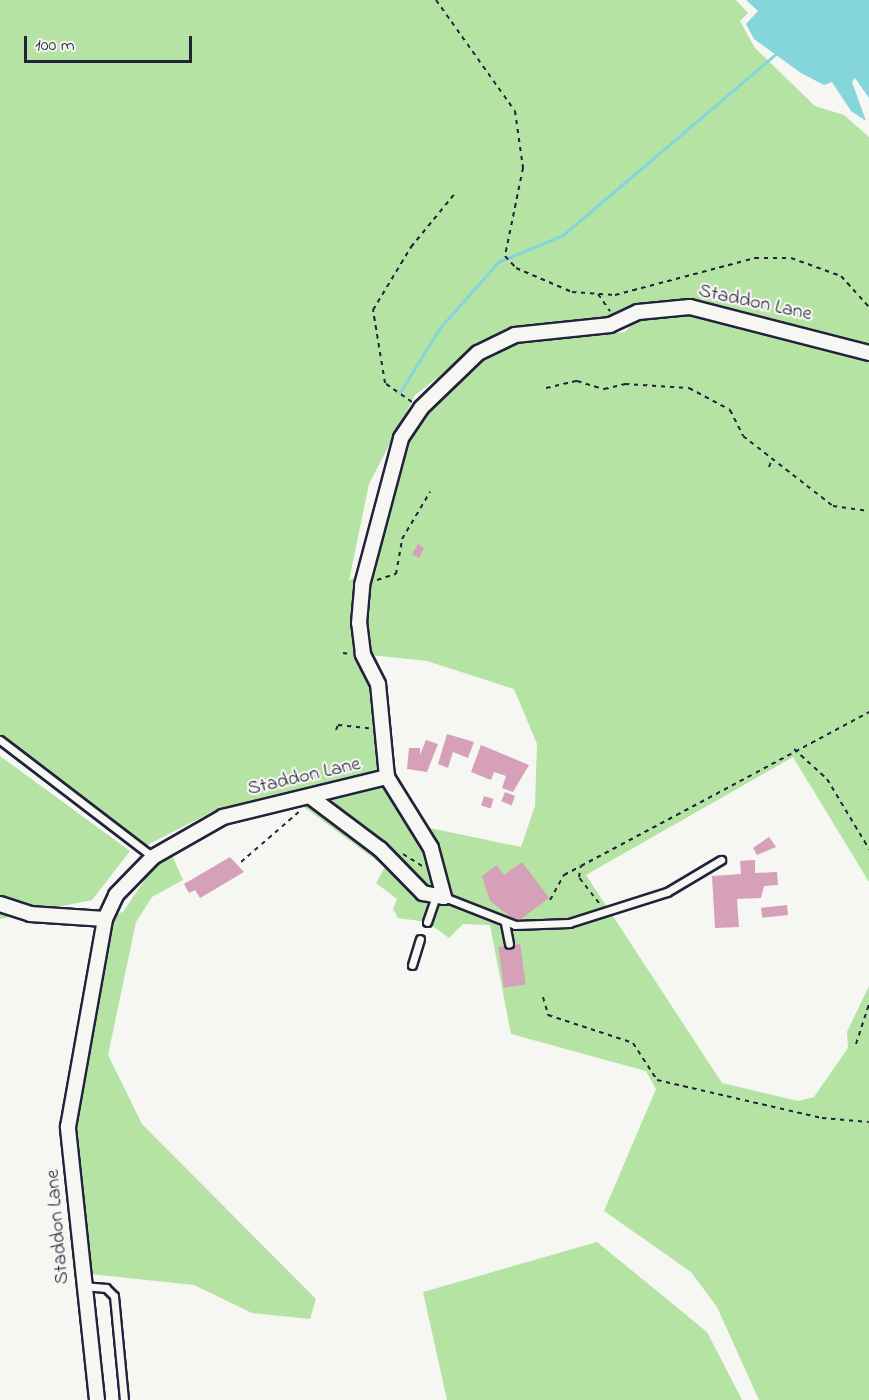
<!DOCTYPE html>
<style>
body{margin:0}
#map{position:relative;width:869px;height:1400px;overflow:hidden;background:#f6f6f2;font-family:"Indie Flower",sans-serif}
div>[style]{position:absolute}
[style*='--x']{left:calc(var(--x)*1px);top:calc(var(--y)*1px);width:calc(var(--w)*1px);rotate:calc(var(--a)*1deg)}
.green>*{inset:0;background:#b4e3a3}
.water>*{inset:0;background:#84d6db}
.stream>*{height:3px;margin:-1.5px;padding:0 1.5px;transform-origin:1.5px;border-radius:1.5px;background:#84d6db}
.building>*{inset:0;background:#d5a0b8;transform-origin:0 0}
.path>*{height:2px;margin-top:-1px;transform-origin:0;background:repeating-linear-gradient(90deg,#22223b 0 4.5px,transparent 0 9px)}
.roads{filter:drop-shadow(2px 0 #22223b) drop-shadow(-2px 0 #22223b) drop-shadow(0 2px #22223b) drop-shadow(0 -2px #22223b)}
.lane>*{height:7px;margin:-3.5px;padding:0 3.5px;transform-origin:3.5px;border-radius:3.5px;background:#f6f6f2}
.street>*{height:14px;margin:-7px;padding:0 7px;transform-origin:7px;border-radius:7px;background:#f6f6f2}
span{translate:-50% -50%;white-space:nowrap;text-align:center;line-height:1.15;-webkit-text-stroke:4.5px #f6f6f2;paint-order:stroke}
.street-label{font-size:20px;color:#22223b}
.scale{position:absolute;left:24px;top:36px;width:168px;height:27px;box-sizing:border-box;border:3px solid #22223b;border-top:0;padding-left:8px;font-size:18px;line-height:21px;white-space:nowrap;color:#22223b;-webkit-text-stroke:4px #f6f6f2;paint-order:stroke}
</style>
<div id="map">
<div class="green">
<div style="clip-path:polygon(evenodd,0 0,736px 0,748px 13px,740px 21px,755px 48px,815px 106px,844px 115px,869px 137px,869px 345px,689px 298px,580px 323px,515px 327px,483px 343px,415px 395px,369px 484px,349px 581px,370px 567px,405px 438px,425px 408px,485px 358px,512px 344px,625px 332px,634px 322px,658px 316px,699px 316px,869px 361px,869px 882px,793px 757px,586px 875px,722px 1083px,798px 1101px,814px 1097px,848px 1048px,847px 1032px,869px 986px,869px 1400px,759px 1400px,717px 1307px,691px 1272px,604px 1211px,656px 1089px,646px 1071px,511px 1034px,490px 925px,463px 924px,449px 938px,427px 922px,398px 918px,393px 909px,397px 899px,376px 883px,385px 867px,288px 795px,214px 811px,145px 846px,0 733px,0 0,371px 655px,427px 661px,514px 689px,537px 744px,535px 806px,521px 847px,425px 827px,398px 784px,383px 681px,371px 655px)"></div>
<div style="clip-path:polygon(0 756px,130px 851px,92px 900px,0 919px)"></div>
<div style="clip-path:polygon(172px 855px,183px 880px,152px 897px,136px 922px,108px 1055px,142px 1124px,316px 1299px,310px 1319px,252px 1313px,194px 1285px,90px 1274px,76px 1116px,112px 915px,123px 912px,152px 869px)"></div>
<div style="clip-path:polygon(597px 1242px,707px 1332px,742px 1400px,447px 1400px,423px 1292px)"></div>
</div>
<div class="water">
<div style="clip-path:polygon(746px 0,869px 0,869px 98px,855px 78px,852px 82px,866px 121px,851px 111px,832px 82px,824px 85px,801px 73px,754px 39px,746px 24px,758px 11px)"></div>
</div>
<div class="stream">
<div style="--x:400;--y:392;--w:74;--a:-58.2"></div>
<div style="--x:439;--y:329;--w:89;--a:-48.6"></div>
<div style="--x:498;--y:262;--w:70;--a:-22.6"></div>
<div style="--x:563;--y:235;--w:282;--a:-40.4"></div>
</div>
<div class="building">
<div style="clip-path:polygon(418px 544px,424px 548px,419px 558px,412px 554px)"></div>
<div style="clip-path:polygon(447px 734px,474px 742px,468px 758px,453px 752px,448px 768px,438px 764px)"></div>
<div style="clip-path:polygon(426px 740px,438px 744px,427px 772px,407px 769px,409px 748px,420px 748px,420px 755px)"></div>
<div style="clip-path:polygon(481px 745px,529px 765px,513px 792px,502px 788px,506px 776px,494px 772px,491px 780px,471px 772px)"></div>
<div style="left:505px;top:792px;width:11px;height:10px;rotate:22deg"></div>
<div style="left:484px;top:796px;width:10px;height:10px;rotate:17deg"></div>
<div style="clip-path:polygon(769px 837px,776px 847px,757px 855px,753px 848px)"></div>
<div style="clip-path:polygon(230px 857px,244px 872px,200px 898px,195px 890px,189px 893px,184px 884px)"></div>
<div style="clip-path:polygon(755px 860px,755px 873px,777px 872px,778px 885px,764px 886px,761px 898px,737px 899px,739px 927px,715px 928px,712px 876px,741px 874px,740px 861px)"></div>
<div style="clip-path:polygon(522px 862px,549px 898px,517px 922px,490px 901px,482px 876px,497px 865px,504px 875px)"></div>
<div style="left:787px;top:905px;width:10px;height:26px;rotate:84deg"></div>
<div style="left:520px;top:944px;width:41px;height:22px;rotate:82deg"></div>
</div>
<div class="path">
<div style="--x:436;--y:0;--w:136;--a:54.6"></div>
<div style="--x:515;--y:111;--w:58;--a:82"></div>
<div style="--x:523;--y:168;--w:90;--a:101.6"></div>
<div style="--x:505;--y:256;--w:16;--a:47"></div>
<div style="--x:516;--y:268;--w:61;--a:23.2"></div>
<div style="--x:572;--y:292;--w:43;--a:4"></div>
<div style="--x:615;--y:295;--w:145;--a:-14.8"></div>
<div style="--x:755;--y:258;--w:36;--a:0"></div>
<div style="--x:791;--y:258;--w:53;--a:19.8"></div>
<div style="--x:841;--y:276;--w:42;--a:47.9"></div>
<div style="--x:598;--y:294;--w:21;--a:55"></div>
<div style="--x:546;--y:388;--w:32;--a:-13"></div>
<div style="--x:577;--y:381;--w:28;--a:17"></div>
<div style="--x:604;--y:389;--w:22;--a:-13"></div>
<div style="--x:625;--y:384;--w:64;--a:3.6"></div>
<div style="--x:689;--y:388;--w:47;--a:28.2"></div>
<div style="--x:730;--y:410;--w:29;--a:63"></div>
<div style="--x:743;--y:436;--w:114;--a:37.9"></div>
<div style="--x:833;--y:506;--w:36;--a:8"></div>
<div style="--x:412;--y:402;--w:33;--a:-145"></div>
<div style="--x:385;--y:383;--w:74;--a:-99.3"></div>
<div style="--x:373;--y:310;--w:74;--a:-58.9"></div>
<div style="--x:411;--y:247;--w:71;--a:-50.7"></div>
<div style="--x:769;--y:467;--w:9;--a:-69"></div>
<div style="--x:377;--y:580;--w:20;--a:-18"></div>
<div style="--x:396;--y:574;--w:36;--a:-80"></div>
<div style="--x:402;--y:539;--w:55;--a:-59.2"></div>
<div style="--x:343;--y:653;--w:7;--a:8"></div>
<div style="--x:336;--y:730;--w:5;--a:-68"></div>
<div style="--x:338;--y:725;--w:31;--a:6"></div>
<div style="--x:794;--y:749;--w:45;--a:42.3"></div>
<div style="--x:827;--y:779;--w:82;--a:59"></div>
<div style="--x:403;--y:854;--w:25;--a:32"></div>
<div style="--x:241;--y:862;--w:79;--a:-40.9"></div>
<div style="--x:550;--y:900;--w:29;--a:-61"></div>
<div style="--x:564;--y:875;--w:19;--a:-28"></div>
<div style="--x:599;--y:903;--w:33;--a:-128"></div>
<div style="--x:579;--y:877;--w:11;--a:-80"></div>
<div style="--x:581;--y:866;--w:327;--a:-28.1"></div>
<div style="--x:543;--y:997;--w:19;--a:74"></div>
<div style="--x:548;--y:1015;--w:89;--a:18.2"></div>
<div style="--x:633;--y:1043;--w:44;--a:57"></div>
<div style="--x:657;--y:1080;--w:169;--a:13"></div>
<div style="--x:822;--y:1118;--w:47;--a:4.9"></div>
<div style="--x:856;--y:1044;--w:42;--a:-72"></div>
</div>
<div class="roads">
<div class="lane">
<div style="--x:0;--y:740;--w:193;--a:37.4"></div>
<div style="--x:444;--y:897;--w:76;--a:21.5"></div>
<div style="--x:515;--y:925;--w:54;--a:-2.1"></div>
<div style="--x:569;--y:923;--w:103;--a:-17.6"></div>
<div style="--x:667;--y:892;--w:63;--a:-30.7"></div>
<div style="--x:427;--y:922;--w:24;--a:-71"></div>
<div style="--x:505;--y:923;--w:21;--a:79"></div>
<div style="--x:412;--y:965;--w:27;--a:-73"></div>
<div style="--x:83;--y:1286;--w:23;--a:5"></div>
<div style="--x:106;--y:1288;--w:11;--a:45"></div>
<div style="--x:114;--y:1296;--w:104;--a:84.5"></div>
</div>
<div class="street">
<div style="--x:312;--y:798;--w:85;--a:36.9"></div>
<div style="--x:380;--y:849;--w:62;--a:45.7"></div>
<div style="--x:423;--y:893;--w:21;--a:11"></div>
<div style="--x:444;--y:897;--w:51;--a:-104.9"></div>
<div style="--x:431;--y:848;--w:84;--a:-121.8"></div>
<div style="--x:0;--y:904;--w:32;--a:18"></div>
<div style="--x:30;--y:914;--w:75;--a:3.8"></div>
<div style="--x:97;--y:1400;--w:275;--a:-96.1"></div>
<div style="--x:68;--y:1127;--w:211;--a:-79.9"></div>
<div style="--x:105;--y:919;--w:26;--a:-65"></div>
<div style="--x:116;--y:895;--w:53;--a:-45.8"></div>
<div style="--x:153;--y:857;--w:81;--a:-29.7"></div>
<div style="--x:223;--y:817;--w:169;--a:-13.7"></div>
<div style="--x:387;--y:777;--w:93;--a:-95.5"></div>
<div style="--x:378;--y:684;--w:34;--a:-117"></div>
<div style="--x:363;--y:654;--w:31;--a:-97"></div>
<div style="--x:359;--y:623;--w:38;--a:-85"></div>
<div style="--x:362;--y:585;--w:152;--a:-75.1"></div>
<div style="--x:401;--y:438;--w:36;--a:-56"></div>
<div style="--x:421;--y:408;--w:79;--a:-44"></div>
<div style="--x:478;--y:353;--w:41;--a:-25.9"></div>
<div style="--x:515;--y:335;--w:96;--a:-6"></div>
<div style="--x:610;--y:325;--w:31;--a:-25"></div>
<div style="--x:638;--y:312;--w:52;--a:-5.5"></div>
<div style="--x:690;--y:307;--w:185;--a:14.4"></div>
</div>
</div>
<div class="street-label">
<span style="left:755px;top:303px;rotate:12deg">Staddon Lane</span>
<span style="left:304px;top:777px;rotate:-13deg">Staddon Lane</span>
<span style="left:58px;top:1227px;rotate:-95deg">Staddon Lane</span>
</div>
<div class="scale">100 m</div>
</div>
